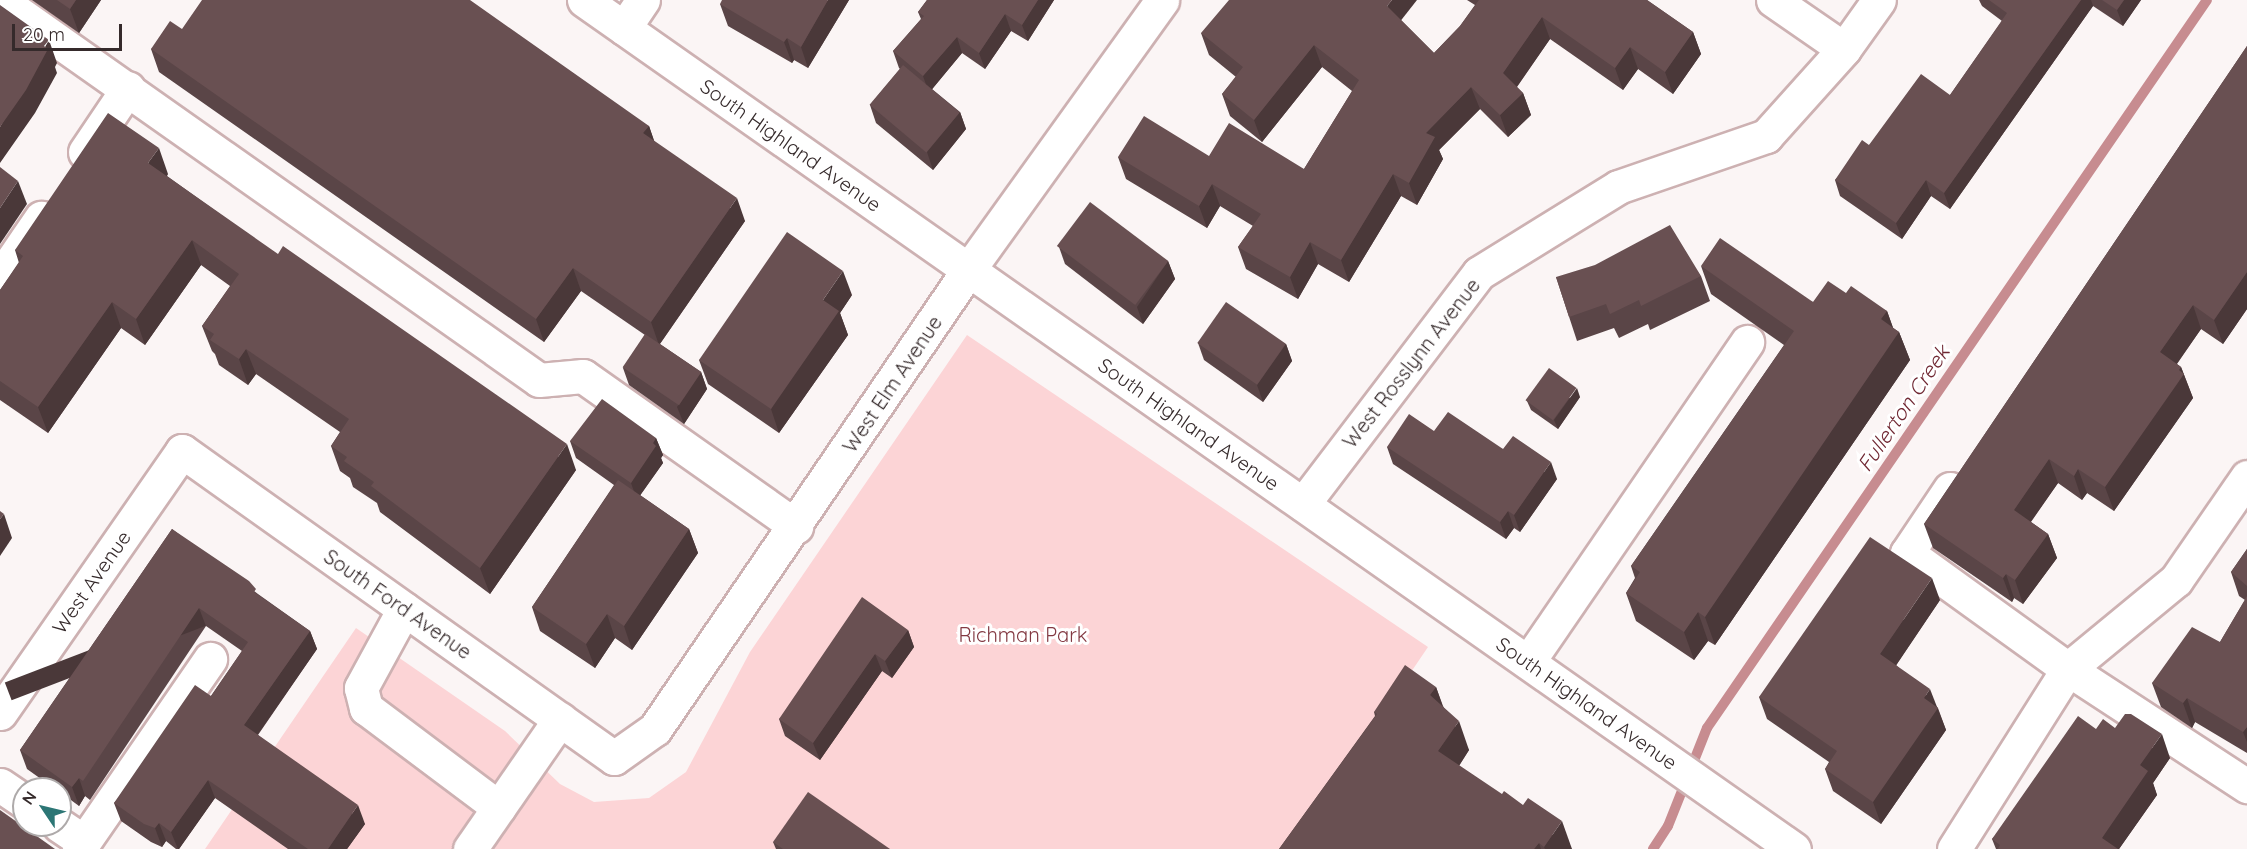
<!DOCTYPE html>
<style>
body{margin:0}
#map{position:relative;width:2247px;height:849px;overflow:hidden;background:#fbf5f5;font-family:Quicksand,sans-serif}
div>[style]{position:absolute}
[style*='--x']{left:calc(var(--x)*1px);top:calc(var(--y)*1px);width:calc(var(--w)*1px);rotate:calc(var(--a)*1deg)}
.green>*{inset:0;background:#fcd4d6}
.stream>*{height:10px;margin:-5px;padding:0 5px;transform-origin:5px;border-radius:5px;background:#c78c90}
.roads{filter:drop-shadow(2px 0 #cdb1b2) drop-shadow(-2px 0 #cdb1b2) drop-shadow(0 2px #cdb1b2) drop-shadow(0 -2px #cdb1b2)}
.minor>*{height:33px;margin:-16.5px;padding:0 16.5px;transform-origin:16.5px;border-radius:16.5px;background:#fff}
.wall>*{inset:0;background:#5a4547}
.shaded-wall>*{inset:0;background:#4a3839;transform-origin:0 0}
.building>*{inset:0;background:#695052;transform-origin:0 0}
span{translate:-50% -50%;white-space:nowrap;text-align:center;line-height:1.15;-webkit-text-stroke:6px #fff;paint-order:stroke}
.street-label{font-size:20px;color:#352a2b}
.park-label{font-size:20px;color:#833942}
.water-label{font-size:21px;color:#702833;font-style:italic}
.north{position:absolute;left:12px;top:777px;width:60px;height:60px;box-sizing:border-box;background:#fff;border:2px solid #aeaaaa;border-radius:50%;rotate:305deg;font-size:16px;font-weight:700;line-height:24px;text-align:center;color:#352a2b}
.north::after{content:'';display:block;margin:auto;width:21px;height:27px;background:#2c7675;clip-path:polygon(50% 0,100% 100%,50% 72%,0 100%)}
.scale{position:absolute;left:12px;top:24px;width:110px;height:27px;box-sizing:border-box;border:3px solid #352a2b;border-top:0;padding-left:8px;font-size:18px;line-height:21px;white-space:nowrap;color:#352a2b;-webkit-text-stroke:4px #fff;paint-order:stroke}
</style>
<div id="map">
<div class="green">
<div style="clip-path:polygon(967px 335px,1428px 647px,1291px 849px,205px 849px,356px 628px,505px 731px,560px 784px,594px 802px,649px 798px,686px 772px,750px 652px)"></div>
</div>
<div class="stream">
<div style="--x:1653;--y:849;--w:27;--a:-57"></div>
<div style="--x:1668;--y:826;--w:105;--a:-68.3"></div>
<div style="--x:1707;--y:728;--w:883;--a:-55.52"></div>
</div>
<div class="roads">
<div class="minor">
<div style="--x:0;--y:0;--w:659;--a:35.18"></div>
<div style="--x:539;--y:380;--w:44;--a:-5.2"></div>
<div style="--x:583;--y:376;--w:261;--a:35.2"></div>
<div style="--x:584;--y:0;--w:1478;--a:35.06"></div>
<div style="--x:1773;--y:0;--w:86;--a:34.6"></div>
<div style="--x:624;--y:28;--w:34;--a:-56"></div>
<div style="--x:85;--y:152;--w:77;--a:-56.1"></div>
<div style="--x:0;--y:278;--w:73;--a:-55.7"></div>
<div style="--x:1950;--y:489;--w:77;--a:123.9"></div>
<div style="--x:1907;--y:553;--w:198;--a:35.8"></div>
<div style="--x:2068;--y:669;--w:214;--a:33.2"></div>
<div style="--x:1303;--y:504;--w:290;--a:-52.7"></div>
<div style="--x:1479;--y:273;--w:163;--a:-31.7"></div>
<div style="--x:1618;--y:187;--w:157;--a:-19"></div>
<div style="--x:1766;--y:136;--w:117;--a:-48.1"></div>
<div style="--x:1844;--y:49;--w:60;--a:-54.5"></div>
<div style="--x:404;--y:609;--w:90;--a:118.6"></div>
<div style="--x:361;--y:688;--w:21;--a:76"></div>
<div style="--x:366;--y:708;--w:166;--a:36.9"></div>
<div style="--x:1528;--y:662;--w:388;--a:-55.6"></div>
<div style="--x:0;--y:713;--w:319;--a:-55.2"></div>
<div style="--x:182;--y:451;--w:530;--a:35.4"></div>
<div style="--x:614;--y:758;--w:50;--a:-35.3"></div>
<div style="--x:655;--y:729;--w:557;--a:-55.68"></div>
<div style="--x:969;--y:269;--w:331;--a:-54.3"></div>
<div style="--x:0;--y:785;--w:29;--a:34"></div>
<div style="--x:59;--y:825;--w:30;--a:34"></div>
<div style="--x:79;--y:849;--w:231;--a:-55.4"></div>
<div style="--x:470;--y:849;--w:158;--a:-55.3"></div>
<div style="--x:1954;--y:849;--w:213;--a:-57.7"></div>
<div style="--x:2068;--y:669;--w:140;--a:-39.5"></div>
<div style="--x:2176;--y:580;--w:125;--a:-55.4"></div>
</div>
</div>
<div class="wall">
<div style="clip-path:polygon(32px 0,101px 0,79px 33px)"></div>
<div style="clip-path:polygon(849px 0,808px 68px,794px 60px,792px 63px,728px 26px,720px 4px)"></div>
<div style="clip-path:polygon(927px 0,1054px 0,1028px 41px,1011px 31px,985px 69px,962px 53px,932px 89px,960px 112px,966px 129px,933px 170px,876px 123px,870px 105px,900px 69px,899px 68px,893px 51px,921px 19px,918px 12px)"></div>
<div style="clip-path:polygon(1467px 0,1647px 0,1693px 32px,1701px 54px,1673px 94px,1638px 69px,1623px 90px,1550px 39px,1517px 87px,1523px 93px,1531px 115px,1508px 137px,1480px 109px,1439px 150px,1443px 159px,1417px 205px,1401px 196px,1349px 282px,1318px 264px,1298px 299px,1246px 269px,1238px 247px,1253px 226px,1220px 206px,1207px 228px,1126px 179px,1118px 157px,1209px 156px,1304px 169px,1352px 91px,1322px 67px,1262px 142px,1230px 116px,1222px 94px,1236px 77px,1209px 55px,1201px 33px,1401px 20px,1434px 53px,1460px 26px,1475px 5px)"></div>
<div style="clip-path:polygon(1979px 0,2141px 0,2123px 26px,2093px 6px,1950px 209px,1931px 196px,1902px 239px,1840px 196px,1835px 180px,1869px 145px,1950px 95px,2002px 21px,1982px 6px)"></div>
<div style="clip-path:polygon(182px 29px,649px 126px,654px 141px,745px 221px,660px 344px,701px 372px,707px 389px,684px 424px,629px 385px,623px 368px,645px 335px,581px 291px,544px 342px,159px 72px,151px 49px)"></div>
<div style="clip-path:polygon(2247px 46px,2247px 309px,2223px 344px,2201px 329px,2177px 364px,2181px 367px,2193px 398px,2114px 511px,2087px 493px,2082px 500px,2058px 483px,2031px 522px,2048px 534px,2057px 558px,2023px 604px,2014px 598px,2012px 602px,1933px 548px,1924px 524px)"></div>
<div style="clip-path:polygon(168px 174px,167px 176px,576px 470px,490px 594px,380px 512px,377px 503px,353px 487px,350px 478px,340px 471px,331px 446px,340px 432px,256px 374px,248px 385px,219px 365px,215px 354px,212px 351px,202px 326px,230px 286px,201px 265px,145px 345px,121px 328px,48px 433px,0 400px,0 290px,19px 263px,15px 250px)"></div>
<div style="clip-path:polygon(1059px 247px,1168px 261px,1175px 279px,1143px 324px,1065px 264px)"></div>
<div style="clip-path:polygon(1701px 266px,1813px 302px,1846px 293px,1887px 311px,1893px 328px,1899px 332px,1910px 360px,1715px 645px,1708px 641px,1694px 660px,1636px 621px,1626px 593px,1635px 578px,1631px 566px,1784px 345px,1711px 294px)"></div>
<div style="clip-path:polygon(1701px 276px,1710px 301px,1650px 330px,1648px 324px,1619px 338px,1614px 328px,1577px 341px,1556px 277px)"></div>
<div style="clip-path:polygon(852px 295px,840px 313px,848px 335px,779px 433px,708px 384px,699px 360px)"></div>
<div style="clip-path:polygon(1198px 343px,1286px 344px,1292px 361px,1263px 402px,1204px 360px)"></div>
<div style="clip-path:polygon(1580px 397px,1558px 429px,1531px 410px,1527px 401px)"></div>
<div style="clip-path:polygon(1434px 431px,1503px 449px,1557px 479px,1520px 532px,1514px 528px,1506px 539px,1393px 464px,1387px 447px)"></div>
<div style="clip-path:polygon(656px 438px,663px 455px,661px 458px,663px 463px,640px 495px,689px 529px,698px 553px,632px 650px,615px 638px,595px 668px,540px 631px,532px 607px,614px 485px,576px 458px,570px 441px)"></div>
<div style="clip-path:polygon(172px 529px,258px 594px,310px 631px,317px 649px,258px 735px,365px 824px,347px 849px,288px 849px,215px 798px,179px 849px,176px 849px,166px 841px,162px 847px,151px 842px,121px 821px,114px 803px,211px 696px,242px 651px,206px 626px,90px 800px,85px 796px,79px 806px,60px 792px,60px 789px,55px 789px,27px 769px,20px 750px)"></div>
<div style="clip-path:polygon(2247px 549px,2247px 753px,2195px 722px,2192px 728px,2161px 707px,2152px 683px,2220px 642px,2245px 600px,2239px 596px,2231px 572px)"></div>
<div style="clip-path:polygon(1940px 600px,1896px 665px,1938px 708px,1946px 730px,1881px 824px,1833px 791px,1825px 769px,1829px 762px,1767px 719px,1759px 697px)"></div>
<div style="clip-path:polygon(908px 630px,914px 647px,892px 678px,882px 671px,820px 760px,785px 736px,779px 719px)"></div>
<div style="clip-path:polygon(1436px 687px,1443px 706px,1469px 750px,1459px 766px,1572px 849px,1279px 849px,1375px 716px,1374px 712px)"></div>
<div style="clip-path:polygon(2115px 728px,2170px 758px,2153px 783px,2157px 795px,2119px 849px,1996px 849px,1992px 839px,2096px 729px)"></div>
<div style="clip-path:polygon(773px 842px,890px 849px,776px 849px)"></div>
</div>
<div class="shaded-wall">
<div style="clip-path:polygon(76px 0,101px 0,79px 33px,70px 9px)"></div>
<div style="clip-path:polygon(828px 0,849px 0,808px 68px,801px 47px)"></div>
<div style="clip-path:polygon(1038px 0,1054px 0,1028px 41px,1022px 25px)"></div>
<div style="clip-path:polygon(1392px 0,1417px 0,1395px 28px,1387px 6px)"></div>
<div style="clip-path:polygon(2081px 0,2091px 0,2093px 6px,1950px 209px,1944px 193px)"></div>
<div style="clip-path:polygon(2124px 0,2141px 0,2123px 26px,2117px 10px)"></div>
<div style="clip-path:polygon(1005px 14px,1011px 31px,985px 69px,979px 53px)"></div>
<div style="clip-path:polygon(1542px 17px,1550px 39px,1511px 95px,1503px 73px)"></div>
<div style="clip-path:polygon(1693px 32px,1701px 54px,1673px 94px,1665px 72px)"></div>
<div style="clip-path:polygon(957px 37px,962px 53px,929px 93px,923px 76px)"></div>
<div style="clip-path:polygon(787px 38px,794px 60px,792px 63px,784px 42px)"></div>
<div style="clip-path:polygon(49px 40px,57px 63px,55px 67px,57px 73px,35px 113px,0 163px,0 127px)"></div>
<div style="clip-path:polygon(1314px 45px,1322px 67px,1262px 142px,1254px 120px)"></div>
<div style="clip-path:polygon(1630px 47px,1638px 69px,1623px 90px,1615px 68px)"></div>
<div style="clip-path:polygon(1471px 87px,1480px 109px,1439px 150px,1443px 159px,1417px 205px,1409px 183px,1426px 133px)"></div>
<div style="clip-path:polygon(1523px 93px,1531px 115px,1508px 137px,1500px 115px)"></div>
<div style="clip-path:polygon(960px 112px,966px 129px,933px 170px,927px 152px)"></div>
<div style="clip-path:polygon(649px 126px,657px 149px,643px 133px)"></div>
<div style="clip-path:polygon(159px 148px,168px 174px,158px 189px,148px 163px)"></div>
<div style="clip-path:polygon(1393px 174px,1401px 196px,1349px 282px,1341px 260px)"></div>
<div style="clip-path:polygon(1926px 180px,1931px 196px,1902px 239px,1896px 223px)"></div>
<div style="clip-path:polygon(18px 181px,27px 204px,0 244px,0 208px)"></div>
<div style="clip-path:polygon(1212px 184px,1220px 206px,1207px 228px,1199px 206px)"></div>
<div style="clip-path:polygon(737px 198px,745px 221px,659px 345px,651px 322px)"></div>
<div style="clip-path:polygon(192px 240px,201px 265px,145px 345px,136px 319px)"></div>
<div style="clip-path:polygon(1310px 242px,1318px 264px,1298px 299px,1290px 277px)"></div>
<div style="clip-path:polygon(1168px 261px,1175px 279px,1143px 324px,1137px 307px)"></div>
<div style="clip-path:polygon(573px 268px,581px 291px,544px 342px,536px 319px)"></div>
<div style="clip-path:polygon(843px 271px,852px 295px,840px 313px,848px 335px,779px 433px,771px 409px,823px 300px)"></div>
<div style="clip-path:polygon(2247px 272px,2247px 309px,2223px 344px,2214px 320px)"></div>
<div style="clip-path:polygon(112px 302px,121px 328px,48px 433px,38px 407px)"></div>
<div style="clip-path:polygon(2193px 305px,2201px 329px,2168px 376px,2160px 352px)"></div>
<div style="clip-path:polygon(1887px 311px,1896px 336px,1899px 332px,1910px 360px,1715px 645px,1705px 617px,1881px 319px)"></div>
<div style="clip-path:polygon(1286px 344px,1292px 361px,1263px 402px,1257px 385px)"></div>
<div style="clip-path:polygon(246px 349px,256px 374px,248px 385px,239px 359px)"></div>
<div style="clip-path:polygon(2181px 367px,2193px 398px,2114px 511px,2105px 487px)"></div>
<div style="clip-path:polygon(701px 372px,707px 389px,684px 424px,677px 407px)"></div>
<div style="clip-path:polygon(1577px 388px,1580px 397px,1558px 429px,1554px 420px)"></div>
<div style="clip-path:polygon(656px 438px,663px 455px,661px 458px,663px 463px,637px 500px,631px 483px)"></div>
<div style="clip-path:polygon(567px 444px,576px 470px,490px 594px,480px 568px)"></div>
<div style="clip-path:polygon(2049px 459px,2058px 483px,2022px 534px,2014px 510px)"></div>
<div style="clip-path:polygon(1551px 462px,1557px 479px,1520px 532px,1514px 515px)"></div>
<div style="clip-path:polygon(2078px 469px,2087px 493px,2082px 500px,2074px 476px)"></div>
<div style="clip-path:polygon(1508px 511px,1514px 528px,1506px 539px,1500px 522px)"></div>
<div style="clip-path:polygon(4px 514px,12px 538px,0 556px,0 519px)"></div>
<div style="clip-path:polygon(689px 529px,698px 553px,632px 650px,624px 626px)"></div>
<div style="clip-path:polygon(2048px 534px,2057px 558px,2023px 604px,2015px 580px)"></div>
<div style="clip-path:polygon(2006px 574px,2014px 598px,2012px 602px,2003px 578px)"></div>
<div style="clip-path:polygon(1932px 578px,1940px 600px,1889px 676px,1880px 654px)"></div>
<div style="left:199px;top:608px;width:19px;height:208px;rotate:69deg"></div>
<div style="clip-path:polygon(1698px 612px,1708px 641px,1694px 660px,1684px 632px)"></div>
<div style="clip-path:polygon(607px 614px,615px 638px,595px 668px,586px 644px)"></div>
<div style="clip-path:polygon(908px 630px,914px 647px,892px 678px,885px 661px)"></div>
<div style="clip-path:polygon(310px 631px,317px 649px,251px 744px,244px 725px)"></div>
<div style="clip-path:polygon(875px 654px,882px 671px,820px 760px,813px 743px)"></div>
<div style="clip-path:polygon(1436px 687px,1446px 716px,1430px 695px)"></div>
<div style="clip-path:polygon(1930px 689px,1946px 730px,1881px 824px,1873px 802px,1924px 698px)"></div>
<div style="clip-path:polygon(2187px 698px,2195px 722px,2192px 728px,2183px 703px)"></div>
<div style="clip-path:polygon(1459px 721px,1469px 750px,1449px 781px,1438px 751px)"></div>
<div style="clip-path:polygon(2247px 727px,2247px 742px,2243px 732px)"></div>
<div style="clip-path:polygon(2162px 734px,2170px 758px,2153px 783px,2157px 795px,2119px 849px,2106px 849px,2102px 838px,2140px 765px)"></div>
<div style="clip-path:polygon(79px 778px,85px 796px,79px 806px,72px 787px)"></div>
<div style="clip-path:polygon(208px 780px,215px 798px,179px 849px,178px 849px,171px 832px)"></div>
<div style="clip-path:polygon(358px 805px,365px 824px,347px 849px,328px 849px)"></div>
<div style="clip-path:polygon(1562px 821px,1572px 849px,1545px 849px,1544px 847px)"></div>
<div style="clip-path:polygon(159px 823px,166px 841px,162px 847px,155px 828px)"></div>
<div style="clip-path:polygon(1539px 843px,1541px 849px,1534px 849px)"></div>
</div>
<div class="building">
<div style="clip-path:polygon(57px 0,76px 0,70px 9px)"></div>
<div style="clip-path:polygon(202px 0,470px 0,649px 126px,643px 133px,737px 198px,651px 322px,573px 268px,536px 319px,151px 49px,170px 21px,182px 29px)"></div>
<div style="clip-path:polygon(722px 0,828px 0,801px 47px,787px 38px,784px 42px,720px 4px)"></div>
<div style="clip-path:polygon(927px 0,1038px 0,1022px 25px,1005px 14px,979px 53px,957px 37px,923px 76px,893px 51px,924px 16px,918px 12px)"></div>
<div style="clip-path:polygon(1229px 0,1392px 0,1387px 6px,1434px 53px,1460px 26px,1479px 0,1647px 0,1693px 32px,1665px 72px,1630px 47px,1615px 68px,1542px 17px,1503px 73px,1523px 93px,1500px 115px,1471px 87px,1426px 133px,1435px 137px,1409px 183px,1393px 174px,1341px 260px,1310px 242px,1290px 277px,1238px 247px,1261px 214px,1212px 184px,1199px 206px,1118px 157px,1144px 116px,1209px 156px,1229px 123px,1304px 169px,1359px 80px,1314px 45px,1254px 120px,1222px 94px,1243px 67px,1201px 33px)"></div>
<div style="clip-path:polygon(1989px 0,2081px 0,1944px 193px,1926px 180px,1896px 223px,1835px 180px,1862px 140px,1869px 145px,1921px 74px,1950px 95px,2007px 13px)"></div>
<div style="clip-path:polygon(2102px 0,2124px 0,2117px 10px)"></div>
<div style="clip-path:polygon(0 5px,49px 40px,44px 46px,48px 49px,26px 90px,0 127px)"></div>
<div style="clip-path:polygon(2247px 46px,2247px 272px,2214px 320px,2193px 305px,2160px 352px,2181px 367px,2179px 370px,2184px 374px,2105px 487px,2078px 469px,2074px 476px,2049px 459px,2014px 510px,2048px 534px,2015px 580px,2006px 574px,2003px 578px,1924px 524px)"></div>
<div style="left:903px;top:65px;width:74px;height:52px;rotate:40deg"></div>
<div style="clip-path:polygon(108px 113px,159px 148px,148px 163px,278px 254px,283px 246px,567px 444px,480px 568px,371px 486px,374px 482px,344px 461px,347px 457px,331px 446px,349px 419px,246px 349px,239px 359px,210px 340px,214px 334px,202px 326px,239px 274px,192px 240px,136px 319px,112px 302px,38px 407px,0 381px,0 290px,23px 256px,15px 250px)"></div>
<div style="clip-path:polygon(0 167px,18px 181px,0 208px)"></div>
<div style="left:1090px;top:202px;width:98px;height:55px;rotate:37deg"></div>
<div style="clip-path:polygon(1670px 225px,1701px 276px,1641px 306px,1639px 300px,1610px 314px,1606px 304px,1569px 317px,1556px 277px,1595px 265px)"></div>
<div style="clip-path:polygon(787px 232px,843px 271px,823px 300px,839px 311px,771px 409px,699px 360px)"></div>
<div style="clip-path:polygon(1720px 238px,1813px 302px,1828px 281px,1846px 293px,1851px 286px,1887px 311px,1881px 319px,1899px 332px,1705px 617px,1698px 612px,1684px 632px,1626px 593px,1640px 572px,1631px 566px,1794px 331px,1701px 266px)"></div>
<div style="left:1226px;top:302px;width:73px;height:50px;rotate:35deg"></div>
<div style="left:645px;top:334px;width:68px;height:40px;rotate:34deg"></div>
<div style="left:1549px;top:368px;width:34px;height:40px;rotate:36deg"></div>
<div style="clip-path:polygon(602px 399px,656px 438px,653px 443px,656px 446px,631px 483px,570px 441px)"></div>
<div style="clip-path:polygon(1448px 412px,1503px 449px,1513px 436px,1551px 462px,1514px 515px,1508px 511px,1500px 522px,1387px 447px,1409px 414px,1434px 431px)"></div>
<div style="clip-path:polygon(618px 480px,689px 529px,624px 626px,607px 614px,586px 644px,532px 607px)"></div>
<div style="clip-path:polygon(0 511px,4px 514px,0 519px)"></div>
<div style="clip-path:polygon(172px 529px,249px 581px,256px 589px,254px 592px,310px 631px,244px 725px,358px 805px,328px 849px,308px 849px,208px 780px,171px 832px,159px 823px,155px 828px,144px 824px,114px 803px,195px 685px,211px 696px,248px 642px,199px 608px,83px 781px,79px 778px,72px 787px,20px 750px)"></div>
<div style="clip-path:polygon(1870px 537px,1932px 578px,1880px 654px,1930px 689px,1924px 698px,1938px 708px,1873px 802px,1825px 769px,1837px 751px,1759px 697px)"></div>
<div style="clip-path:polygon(2247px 549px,2247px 586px,2231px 572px)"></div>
<div style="clip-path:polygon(2247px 596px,2247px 727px,2243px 732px,2187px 698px,2183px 703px,2152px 683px,2192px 627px,2220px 642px)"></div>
<div style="clip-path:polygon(862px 597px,908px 630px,885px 661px,875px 654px,813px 743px,779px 719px)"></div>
<div style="clip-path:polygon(1405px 665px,1436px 687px,1430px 695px,1459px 721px,1438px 751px,1502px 794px,1504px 791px,1523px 805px,1528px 798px,1562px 821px,1544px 847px,1539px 843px,1534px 849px,1279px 849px,1377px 714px,1374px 712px)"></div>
<div style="clip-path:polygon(2125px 714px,2131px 714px,2162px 734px,2140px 765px,2148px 771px,2102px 838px,2118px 849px,1998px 849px,2000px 845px,1992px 839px,2078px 716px,2096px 729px,2103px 719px,2115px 728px)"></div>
<div style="clip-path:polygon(808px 792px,890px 849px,783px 849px,773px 842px)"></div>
<div style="clip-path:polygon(0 810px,55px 849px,0 849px)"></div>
</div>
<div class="street-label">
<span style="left:791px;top:145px;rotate:35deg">South Highland Avenue</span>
<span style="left:1411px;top:363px;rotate:-52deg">West Rosslynn Avenue</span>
<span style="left:892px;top:384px;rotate:-56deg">West Elm Avenue</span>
<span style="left:1189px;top:424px;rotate:35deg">South Highland Avenue</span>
<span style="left:91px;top:582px;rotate:-55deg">West Avenue</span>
<span style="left:398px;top:604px;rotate:35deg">South Ford Avenue</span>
<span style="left:1587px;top:703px;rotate:35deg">South Highland Avenue</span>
</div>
<div class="park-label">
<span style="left:1023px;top:634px">Richman Park</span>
</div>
<div class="water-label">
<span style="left:1903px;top:408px;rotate:-56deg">Fullerton Creek</span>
</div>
<div class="north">N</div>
<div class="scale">20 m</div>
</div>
